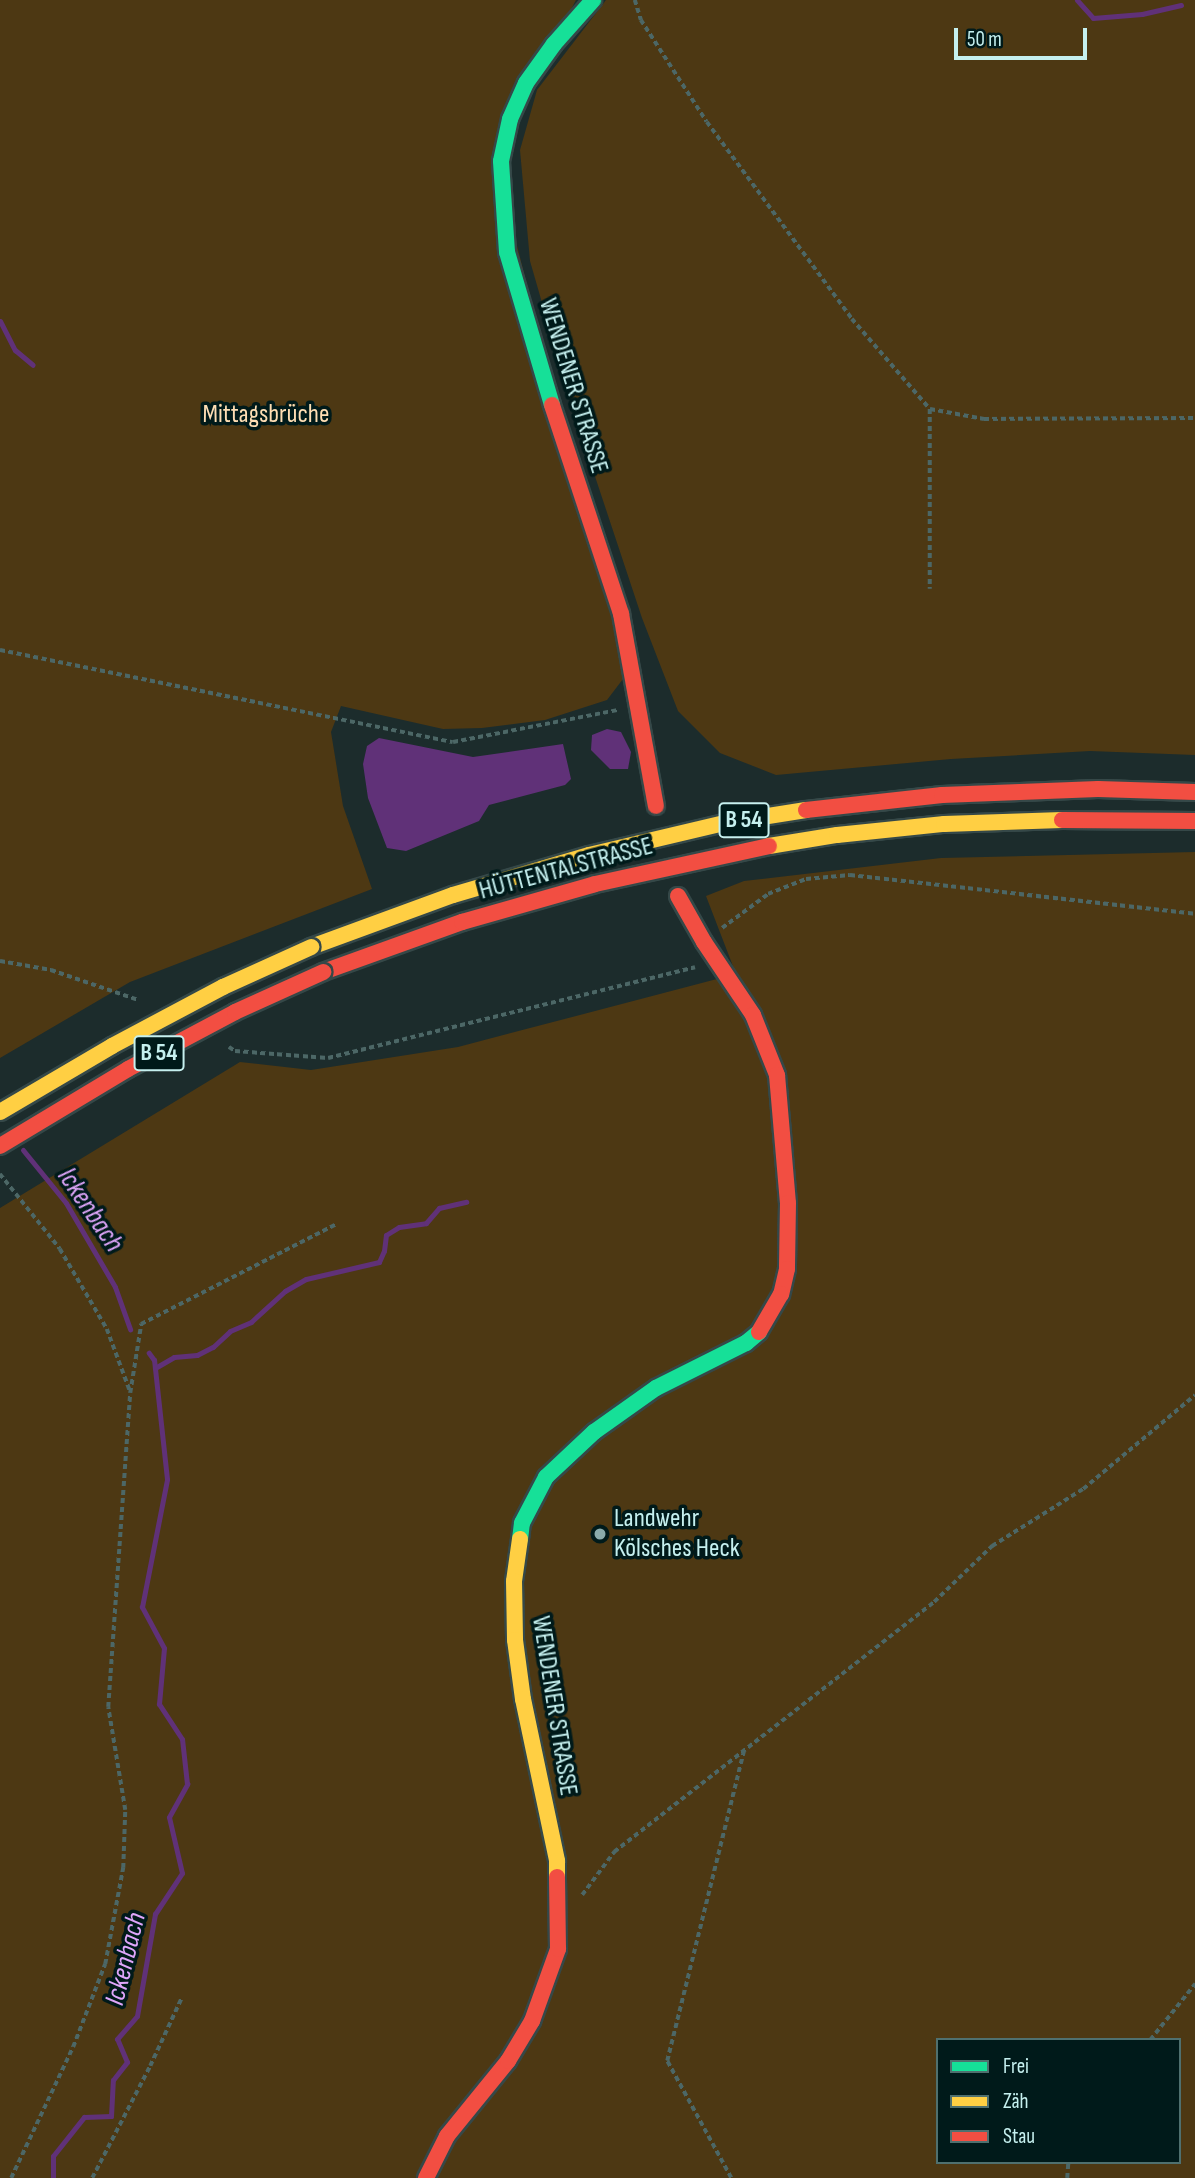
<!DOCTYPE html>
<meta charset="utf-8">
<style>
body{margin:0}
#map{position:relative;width:1195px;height:2178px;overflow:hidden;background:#1c2c2c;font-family:"Sofia Sans Condensed",sans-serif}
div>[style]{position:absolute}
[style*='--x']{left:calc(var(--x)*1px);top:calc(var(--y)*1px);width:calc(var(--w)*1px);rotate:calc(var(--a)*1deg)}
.green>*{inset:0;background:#4d3813}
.water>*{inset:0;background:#603178}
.stream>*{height:5px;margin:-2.5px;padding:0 2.5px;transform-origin:2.5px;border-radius:2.5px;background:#603178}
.path>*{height:3.5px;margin-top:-1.75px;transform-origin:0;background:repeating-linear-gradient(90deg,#4c6766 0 5px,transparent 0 8.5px)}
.roads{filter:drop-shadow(2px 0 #354848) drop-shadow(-2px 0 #354848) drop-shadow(0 2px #354848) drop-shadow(0 -2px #354848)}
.fast>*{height:16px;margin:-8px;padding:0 8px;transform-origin:8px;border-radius:8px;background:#16e098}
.slow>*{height:16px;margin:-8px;padding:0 8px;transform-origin:8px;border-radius:8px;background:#ffcf43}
.jam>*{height:16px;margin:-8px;padding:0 8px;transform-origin:8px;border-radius:8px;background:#f24e42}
.bridges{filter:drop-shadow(2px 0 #354848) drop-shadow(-2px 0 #354848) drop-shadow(0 2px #354848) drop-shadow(0 -2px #354848)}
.slow-bridge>*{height:16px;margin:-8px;padding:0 8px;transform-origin:8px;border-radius:8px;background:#ffcf43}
.jam-bridge>*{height:16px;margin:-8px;padding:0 8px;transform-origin:8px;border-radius:8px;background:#f24e42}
.dots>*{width:19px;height:19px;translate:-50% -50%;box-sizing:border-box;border:4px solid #001a1a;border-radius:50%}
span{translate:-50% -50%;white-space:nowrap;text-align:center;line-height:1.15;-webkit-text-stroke:7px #001a1a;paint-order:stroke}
.shield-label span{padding:2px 5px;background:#001a1a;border:2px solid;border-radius:5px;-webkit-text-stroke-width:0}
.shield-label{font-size:24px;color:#c5f0ef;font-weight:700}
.street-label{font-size:26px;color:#c5f0ef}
.park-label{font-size:26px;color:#fedeb4}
.poi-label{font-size:26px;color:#c5f0ef}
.left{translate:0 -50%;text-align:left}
.water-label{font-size:28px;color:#dfa6fb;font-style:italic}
.legend{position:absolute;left:936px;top:2038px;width:245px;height:126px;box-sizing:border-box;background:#001a1a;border:2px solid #4f706f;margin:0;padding:9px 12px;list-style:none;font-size:21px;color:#c5f0ef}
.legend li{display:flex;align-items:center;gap:14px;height:35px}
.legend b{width:35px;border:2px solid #4f706f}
.scale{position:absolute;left:954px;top:28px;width:133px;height:32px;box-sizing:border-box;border:4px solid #c5f0ef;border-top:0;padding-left:9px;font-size:21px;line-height:24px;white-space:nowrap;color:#c5f0ef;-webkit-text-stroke:5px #001a1a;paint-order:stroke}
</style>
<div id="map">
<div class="green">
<div style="clip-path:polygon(0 0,576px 0,494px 155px,626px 675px,607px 700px,545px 720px,482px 728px,443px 729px,341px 706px,331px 732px,343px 806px,372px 889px,130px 982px,0 1058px)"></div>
<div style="clip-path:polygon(606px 0,1195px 0,1195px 755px,1090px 751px,951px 759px,776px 775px,720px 753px,678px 711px,642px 618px,572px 407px,530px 261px,520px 150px,537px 90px)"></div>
<div style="clip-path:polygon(evenodd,1195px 852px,1195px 2178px,0 2178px,0 1208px,240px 1062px,311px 1070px,458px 1047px,736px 974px,706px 896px,744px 881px,941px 858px,1195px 852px,938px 2040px,1179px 2040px,1179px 2162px,938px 2162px,938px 2040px)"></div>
</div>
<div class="water">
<div style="clip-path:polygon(607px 729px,621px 732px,631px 752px,628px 769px,610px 769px,591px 750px,592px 735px)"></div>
<div style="clip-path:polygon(379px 738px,473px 757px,563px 744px,571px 779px,565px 785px,489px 805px,479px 821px,406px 851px,387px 848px,368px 798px,363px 764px,367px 746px)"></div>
</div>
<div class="stream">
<div style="--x:1077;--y:0;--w:24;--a:48"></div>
<div style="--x:1093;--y:18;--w:49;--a:-4.7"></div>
<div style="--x:1142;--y:14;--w:40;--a:-13"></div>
<div style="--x:0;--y:321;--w:33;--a:63"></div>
<div style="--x:15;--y:350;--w:23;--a:40"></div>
<div style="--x:23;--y:1150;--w:68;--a:50.9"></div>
<div style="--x:66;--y:1203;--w:97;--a:59.7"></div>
<div style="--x:115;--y:1287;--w:45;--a:70.3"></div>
<div style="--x:155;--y:1368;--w:22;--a:-30"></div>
<div style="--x:174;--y:1357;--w:23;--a:-5"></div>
<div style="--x:197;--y:1355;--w:18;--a:-27"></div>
<div style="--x:213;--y:1347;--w:23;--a:-43"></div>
<div style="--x:230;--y:1331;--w:23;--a:-23"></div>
<div style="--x:251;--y:1322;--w:46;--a:-42.4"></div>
<div style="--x:285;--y:1291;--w:24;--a:-30"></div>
<div style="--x:306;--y:1279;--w:75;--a:-13.1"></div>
<div style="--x:379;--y:1262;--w:12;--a:-66"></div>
<div style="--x:384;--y:1251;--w:16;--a:-83"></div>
<div style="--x:386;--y:1235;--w:15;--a:-32"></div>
<div style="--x:399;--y:1227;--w:27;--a:-8"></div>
<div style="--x:426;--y:1223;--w:20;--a:-49"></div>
<div style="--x:439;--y:1208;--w:28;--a:-13"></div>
<div style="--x:53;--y:2178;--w:22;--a:-90"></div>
<div style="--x:53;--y:2156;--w:50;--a:-51.5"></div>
<div style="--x:84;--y:2117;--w:27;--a:-2"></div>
<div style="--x:111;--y:2116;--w:36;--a:-87"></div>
<div style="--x:113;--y:2080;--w:23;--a:-52"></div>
<div style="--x:127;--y:2062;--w:25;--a:-113"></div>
<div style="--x:117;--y:2039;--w:30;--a:-49"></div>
<div style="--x:137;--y:2016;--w:104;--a:-80"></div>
<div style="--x:155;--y:1914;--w:49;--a:-56.6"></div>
<div style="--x:182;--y:1873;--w:57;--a:-103.1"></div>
<div style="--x:169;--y:1817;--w:38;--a:-61"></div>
<div style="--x:187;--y:1784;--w:45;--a:-96.3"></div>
<div style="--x:182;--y:1739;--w:42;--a:-123.3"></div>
<div style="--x:159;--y:1704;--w:56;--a:-84.9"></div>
<div style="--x:164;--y:1648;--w:47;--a:-118.2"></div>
<div style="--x:142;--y:1607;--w:130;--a:-78.9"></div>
<div style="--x:167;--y:1479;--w:120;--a:-96.2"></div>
<div style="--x:154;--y:1360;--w:9;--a:-126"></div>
</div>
<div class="path">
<div style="--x:635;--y:0;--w:21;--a:73"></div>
<div style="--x:641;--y:20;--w:121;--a:57.1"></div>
<div style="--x:707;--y:122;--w:245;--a:53.6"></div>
<div style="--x:852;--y:319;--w:119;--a:49.1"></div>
<div style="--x:930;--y:409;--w:55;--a:10.5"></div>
<div style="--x:984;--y:419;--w:211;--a:-0.3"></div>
<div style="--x:930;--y:409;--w:180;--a:90"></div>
<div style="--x:0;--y:650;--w:462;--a:11.5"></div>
<div style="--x:453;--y:742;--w:167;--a:-11"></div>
<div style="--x:722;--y:928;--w:57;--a:-36.5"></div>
<div style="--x:768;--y:894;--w:41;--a:-21.5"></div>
<div style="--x:806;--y:879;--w:44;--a:-5.2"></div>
<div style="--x:850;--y:875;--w:347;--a:6.4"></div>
<div style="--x:0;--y:961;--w:52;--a:10"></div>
<div style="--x:51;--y:970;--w:92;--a:19"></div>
<div style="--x:229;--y:1047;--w:7;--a:34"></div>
<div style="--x:235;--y:1051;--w:93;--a:4.3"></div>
<div style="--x:328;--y:1058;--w:378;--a:-13.9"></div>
<div style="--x:0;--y:1174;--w:96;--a:51.3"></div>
<div style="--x:60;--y:1249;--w:93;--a:59.6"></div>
<div style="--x:107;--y:1329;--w:66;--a:69.6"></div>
<div style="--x:582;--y:1895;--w:54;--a:-53.3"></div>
<div style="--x:614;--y:1852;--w:406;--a:-38"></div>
<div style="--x:934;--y:1602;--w:81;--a:-44"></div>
<div style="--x:992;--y:1546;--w:107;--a:-32.1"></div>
<div style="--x:1083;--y:1489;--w:146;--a:-40"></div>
<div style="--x:1150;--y:2040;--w:72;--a:-51.2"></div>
<div style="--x:11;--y:2178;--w:145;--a:-64.7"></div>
<div style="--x:73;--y:2047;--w:89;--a:-68.9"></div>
<div style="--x:105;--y:1964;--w:98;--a:-79.4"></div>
<div style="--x:123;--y:1868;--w:58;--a:-88"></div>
<div style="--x:125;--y:1810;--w:104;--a:-99.4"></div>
<div style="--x:108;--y:1707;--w:315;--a:-86"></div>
<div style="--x:130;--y:1393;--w:70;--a:-80.9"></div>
<div style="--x:141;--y:1324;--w:219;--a:-27.1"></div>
<div style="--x:92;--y:2178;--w:126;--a:-62.6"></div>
<div style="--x:150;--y:2066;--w:76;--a:-65.1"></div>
<div style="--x:731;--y:2178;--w:133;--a:-118.7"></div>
<div style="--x:667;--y:2061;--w:319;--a:-76.1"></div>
<div style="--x:1067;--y:2178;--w:16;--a:-86"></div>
</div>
<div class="roads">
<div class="fast">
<div style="--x:552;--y:405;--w:159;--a:-106.4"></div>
<div style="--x:507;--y:252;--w:91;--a:-93.8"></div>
<div style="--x:501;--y:161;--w:43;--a:-77.9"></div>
<div style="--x:510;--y:119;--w:39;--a:-66"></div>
<div style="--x:526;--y:83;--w:48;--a:-54.3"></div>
<div style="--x:554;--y:44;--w:59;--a:-48.4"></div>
<div style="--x:520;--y:1539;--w:16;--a:-83"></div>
<div style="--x:522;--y:1523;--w:52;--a:-62.4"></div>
<div style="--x:546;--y:1477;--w:66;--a:-43.2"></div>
<div style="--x:594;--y:1432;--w:76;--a:-35.4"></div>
<div style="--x:656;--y:1388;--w:101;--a:-26.6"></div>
<div style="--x:746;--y:1343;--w:17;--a:-40"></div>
</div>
<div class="slow">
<div style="--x:769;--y:846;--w:69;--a:-9.2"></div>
<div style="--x:837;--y:835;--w:108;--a:-5.9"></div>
<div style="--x:944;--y:824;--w:118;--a:-1.9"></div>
<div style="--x:311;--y:947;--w:151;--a:-20.1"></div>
<div style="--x:453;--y:895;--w:142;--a:-16.4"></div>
<div style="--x:589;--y:855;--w:139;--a:-13.3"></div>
<div style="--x:724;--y:823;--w:83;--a:-9"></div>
<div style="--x:520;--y:1539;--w:42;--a:98.1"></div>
<div style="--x:514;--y:1581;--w:59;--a:89"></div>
<div style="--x:515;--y:1640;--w:60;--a:82.3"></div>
<div style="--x:523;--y:1699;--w:166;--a:78.1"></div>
<div style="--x:557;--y:1861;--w:16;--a:90"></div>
</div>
<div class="jam">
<div style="--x:552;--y:405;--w:220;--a:71.7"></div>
<div style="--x:621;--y:614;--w:195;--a:79.7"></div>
<div style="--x:806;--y:810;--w:137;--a:-6.3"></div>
<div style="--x:942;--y:795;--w:156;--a:-2.2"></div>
<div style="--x:1098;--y:789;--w:97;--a:1.8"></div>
<div style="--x:1062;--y:820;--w:133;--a:0.4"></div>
<div style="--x:678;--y:896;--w:53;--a:60.5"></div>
<div style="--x:704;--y:942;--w:88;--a:56.1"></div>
<div style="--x:753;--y:1015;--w:65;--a:68.2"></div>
<div style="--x:777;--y:1075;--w:128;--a:85.1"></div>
<div style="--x:788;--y:1203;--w:66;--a:90.9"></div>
<div style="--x:787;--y:1269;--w:26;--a:103"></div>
<div style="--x:781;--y:1294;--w:44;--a:120.1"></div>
<div style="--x:323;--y:972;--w:148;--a:-19.8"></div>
<div style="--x:462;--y:922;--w:138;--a:-15.9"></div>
<div style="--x:595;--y:884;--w:178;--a:-12.3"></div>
<div style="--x:426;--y:2178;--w:47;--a:-63.4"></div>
<div style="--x:447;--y:2136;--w:97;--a:-50.9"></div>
<div style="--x:508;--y:2061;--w:47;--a:-59"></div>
<div style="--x:532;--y:2021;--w:77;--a:-70.1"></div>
<div style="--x:558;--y:1949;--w:72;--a:-90.8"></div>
</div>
</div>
<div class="bridges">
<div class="slow-bridge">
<div style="--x:0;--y:1112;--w:130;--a:-30.5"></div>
<div style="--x:112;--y:1046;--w:126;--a:-28"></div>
<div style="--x:223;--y:987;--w:97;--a:-24.4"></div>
</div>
<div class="jam-bridge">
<div style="--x:0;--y:1146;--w:149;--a:-31"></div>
<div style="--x:128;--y:1069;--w:121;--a:-28"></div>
<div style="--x:235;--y:1012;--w:97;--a:-24.4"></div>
</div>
</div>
<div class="dots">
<div style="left:600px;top:1534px;background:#8aabab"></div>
</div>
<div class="shield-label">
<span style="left:744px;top:820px">B 54</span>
<span style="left:159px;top:1053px">B 54</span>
</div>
<div class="street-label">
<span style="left:573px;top:386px;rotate:73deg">WENDENER STRASSE</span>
<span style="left:566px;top:869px;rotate:-15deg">HÜTTENTALSTRASSE</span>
<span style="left:554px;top:1706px;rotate:81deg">WENDENER STRASSE</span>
</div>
<div class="park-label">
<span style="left:266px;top:415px">Mittagsbrüche</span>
</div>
<div class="poi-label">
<span class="left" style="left:614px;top:1534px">Landwehr<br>Kölsches Heck</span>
</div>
<div class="water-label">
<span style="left:90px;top:1210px;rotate:56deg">Ickenbach</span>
<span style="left:126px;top:1959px;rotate:-76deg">Ickenbach</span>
</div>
<ul class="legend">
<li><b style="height:9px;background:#16e098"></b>Frei</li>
<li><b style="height:9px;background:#ffcf43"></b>Zäh</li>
<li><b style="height:9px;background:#f24e42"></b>Stau</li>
</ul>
<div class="scale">50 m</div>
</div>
